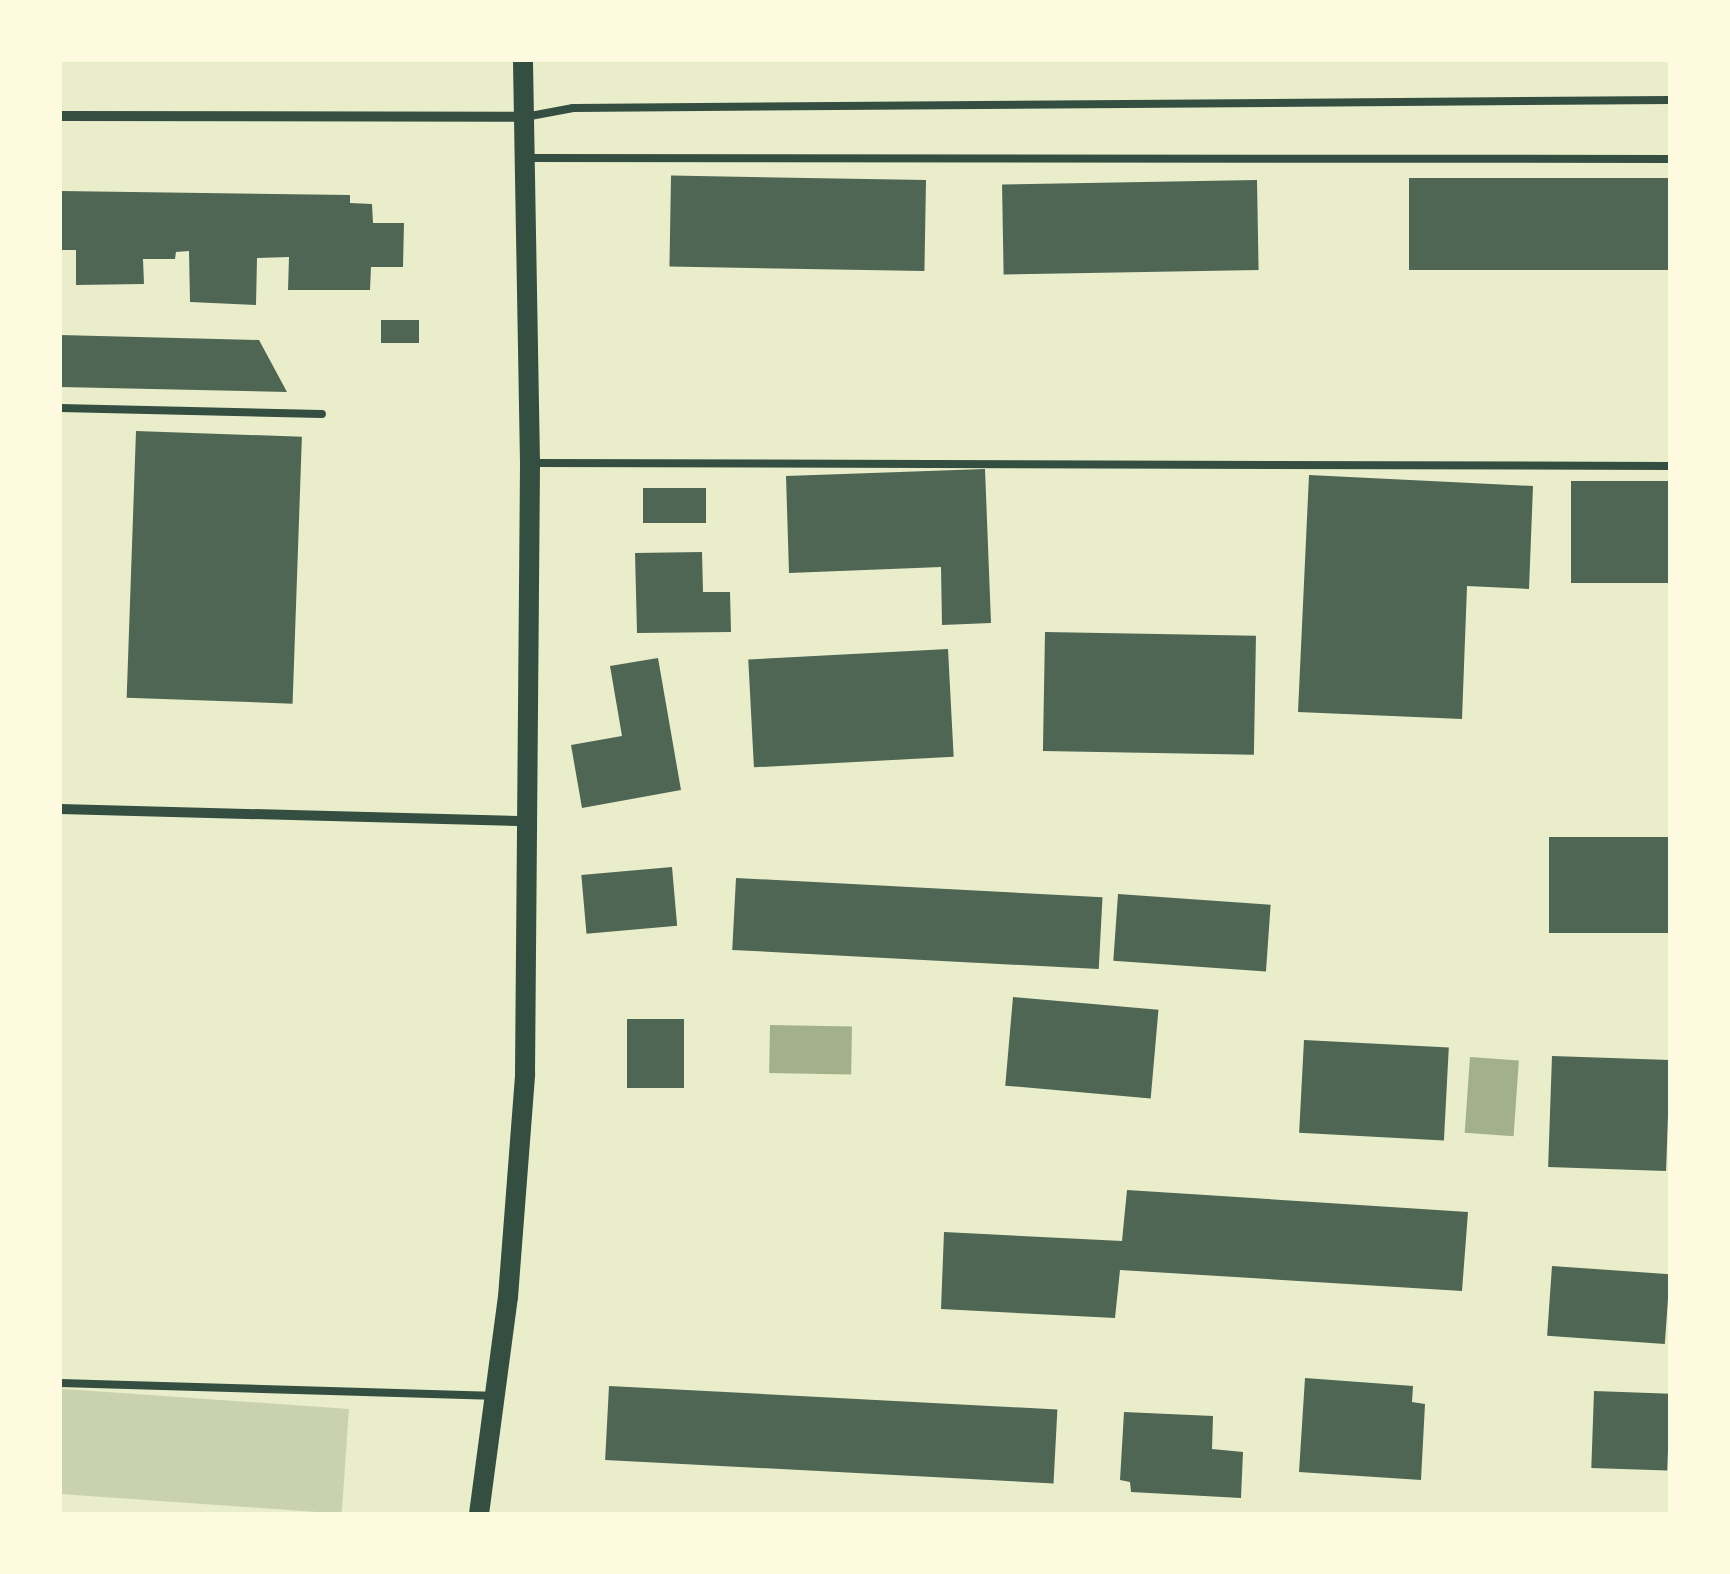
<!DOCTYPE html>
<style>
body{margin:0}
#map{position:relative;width:1730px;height:1574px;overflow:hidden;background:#e9edc9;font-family:Poppins,sans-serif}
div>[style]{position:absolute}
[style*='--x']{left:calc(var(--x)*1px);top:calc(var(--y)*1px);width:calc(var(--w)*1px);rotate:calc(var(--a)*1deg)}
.green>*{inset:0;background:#cad2ad;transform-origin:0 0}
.water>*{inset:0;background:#a3b18a;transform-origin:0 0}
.building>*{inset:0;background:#4f6655;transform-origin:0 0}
.service>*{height:8px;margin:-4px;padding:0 4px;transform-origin:4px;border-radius:4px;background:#344e41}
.minor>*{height:10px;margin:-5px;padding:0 5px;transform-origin:5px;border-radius:5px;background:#344e41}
.secondary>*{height:20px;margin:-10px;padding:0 10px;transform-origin:10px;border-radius:10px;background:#344e41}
span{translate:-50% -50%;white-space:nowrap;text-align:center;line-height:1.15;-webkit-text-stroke:8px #fefae0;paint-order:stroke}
.frame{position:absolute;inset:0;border:62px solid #fefae0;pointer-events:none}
</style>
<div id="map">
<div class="green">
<div style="left:349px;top:1409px;width:105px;height:289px;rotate:94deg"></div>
</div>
<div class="water">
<div style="left:770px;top:1025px;width:82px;height:48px;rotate:1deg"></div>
<div style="left:1470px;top:1057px;width:49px;height:76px;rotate:4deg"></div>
</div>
<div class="building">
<div style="left:1409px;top:178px;width:259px;height:92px"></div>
<div style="left:926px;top:180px;width:91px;height:255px;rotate:91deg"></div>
<div style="left:1257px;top:180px;width:90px;height:255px;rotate:89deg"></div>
<div style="clip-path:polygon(60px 191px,350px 195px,350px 203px,372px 204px,373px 223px,404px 223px,403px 267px,371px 267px,370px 290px,288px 290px,289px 257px,257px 258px,256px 305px,190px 302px,189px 251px,176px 252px,175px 259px,143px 259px,144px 284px,76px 285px,76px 250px,60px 250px)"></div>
<div style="left:381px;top:320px;width:38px;height:23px"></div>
<div style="clip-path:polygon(60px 335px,259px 340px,287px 392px,60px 387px)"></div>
<div style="left:136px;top:431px;width:166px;height:267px;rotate:2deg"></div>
<div style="clip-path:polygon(985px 469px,991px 623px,942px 625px,941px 567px,789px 573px,786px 476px)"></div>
<div style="clip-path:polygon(1309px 475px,1533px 486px,1529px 589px,1467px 586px,1462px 719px,1298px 712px)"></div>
<div style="left:1571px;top:481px;width:99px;height:102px"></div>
<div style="left:643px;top:488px;width:63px;height:35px"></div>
<div style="clip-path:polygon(702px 552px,703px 592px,730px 592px,731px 632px,637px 633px,635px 553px)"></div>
<div style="left:1045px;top:632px;width:211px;height:119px;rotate:1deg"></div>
<div style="left:948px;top:649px;width:108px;height:200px;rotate:87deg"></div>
<div style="clip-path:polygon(658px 658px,681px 790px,582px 808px,571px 745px,622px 736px,610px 666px)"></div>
<div style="left:1549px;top:837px;width:121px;height:96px"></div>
<div style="left:672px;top:867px;width:59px;height:91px;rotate:85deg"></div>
<div style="left:736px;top:878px;width:367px;height:72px;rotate:3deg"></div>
<div style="left:1118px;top:894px;width:153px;height:67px;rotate:4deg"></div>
<div style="left:1013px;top:997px;width:146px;height:89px;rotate:5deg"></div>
<div style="left:627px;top:1019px;width:57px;height:69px"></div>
<div style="left:1304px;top:1040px;width:145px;height:93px;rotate:3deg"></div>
<div style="left:1552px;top:1056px;width:118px;height:111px;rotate:2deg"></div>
<div style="clip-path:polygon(1127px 1190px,1468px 1212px,1462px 1291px,1120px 1270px,1115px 1318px,941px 1309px,944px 1232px,1122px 1241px)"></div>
<div style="left:1552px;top:1266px;width:118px;height:70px;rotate:4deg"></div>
<div style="clip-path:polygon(1305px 1378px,1413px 1386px,1412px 1402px,1425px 1404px,1421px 1480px,1299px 1472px)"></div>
<div style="left:609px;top:1386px;width:449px;height:74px;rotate:3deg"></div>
<div style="left:1594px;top:1391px;width:76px;height:77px;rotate:2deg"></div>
<div style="clip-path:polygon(1124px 1412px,1213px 1416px,1212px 1449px,1243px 1452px,1241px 1498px,1131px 1492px,1130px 1482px,1120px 1480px)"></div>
</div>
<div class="service">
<div style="--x:525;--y:117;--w:49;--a:-10.6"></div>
<div style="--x:573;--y:108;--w:1097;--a:-0.42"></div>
<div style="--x:525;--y:158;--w:1145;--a:0.05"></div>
<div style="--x:60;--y:408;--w:262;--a:1.3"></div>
<div style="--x:534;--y:463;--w:1136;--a:0.15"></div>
<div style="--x:60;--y:1383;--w:430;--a:1.7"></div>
</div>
<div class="minor">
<div style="--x:60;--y:116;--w:464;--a:0.1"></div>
<div style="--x:60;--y:809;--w:469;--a:1.5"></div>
</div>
<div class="secondary">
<div style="--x:479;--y:1514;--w:219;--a:-82.4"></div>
<div style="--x:508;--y:1297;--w:224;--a:-85.6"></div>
<div style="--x:525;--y:1074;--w:611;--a:-89.53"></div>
<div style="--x:530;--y:463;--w:403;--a:-91"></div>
</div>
<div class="frame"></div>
</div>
